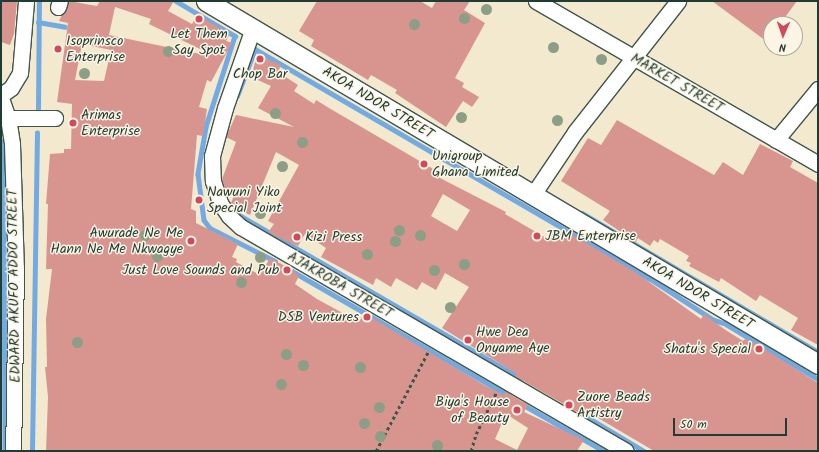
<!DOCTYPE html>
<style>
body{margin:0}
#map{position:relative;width:819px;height:452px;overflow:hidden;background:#f3e9cf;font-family:Kalam,sans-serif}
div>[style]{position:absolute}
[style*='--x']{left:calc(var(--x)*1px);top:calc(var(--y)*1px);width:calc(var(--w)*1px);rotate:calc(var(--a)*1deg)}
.stream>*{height:4.5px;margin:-2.25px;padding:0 2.25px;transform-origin:2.25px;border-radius:2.25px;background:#73aae2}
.building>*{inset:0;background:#d89590}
.path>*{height:2.5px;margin-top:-1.25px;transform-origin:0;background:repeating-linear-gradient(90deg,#3f574b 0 3px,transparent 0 6px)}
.roads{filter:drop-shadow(1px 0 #3f574b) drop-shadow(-1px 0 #3f574b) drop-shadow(0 1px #3f574b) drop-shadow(0 -1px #3f574b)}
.minor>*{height:15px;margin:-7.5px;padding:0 7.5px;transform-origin:7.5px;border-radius:7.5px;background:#fff}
.tertiary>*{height:19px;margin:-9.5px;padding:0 9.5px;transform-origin:9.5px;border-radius:9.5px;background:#fff}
.trees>*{width:11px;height:11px;margin:-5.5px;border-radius:50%;background:#8c9e85}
.dots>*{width:11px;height:11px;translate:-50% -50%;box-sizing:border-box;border:2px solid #fcf5e5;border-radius:50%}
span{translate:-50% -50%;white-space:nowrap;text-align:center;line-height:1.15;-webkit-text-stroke:3px #fcf5e5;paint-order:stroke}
.poi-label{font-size:14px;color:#1f3d34}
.left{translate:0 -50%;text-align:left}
.right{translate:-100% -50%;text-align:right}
.street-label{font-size:14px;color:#1f3d34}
.frame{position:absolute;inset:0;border:2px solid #1f3d34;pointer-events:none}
.north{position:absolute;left:763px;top:16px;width:40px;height:40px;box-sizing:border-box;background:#fcf5e5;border:1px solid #a4ab9e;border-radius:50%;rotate:182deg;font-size:11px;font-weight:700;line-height:16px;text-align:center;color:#1f3d34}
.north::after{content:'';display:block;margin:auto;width:14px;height:18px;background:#d1495b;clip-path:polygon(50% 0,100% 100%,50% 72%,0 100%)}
.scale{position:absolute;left:673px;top:418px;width:114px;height:18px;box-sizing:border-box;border:2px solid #1f3d34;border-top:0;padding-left:5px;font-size:12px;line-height:14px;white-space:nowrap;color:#1f3d34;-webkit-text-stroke:3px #fcf5e5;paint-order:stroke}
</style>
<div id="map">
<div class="stream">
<div style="--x:176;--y:1;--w:69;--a:30.7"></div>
<div style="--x:235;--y:36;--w:96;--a:107.7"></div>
<div style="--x:206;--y:127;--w:48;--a:99.7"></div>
<div style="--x:198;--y:174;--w:46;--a:82.6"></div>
<div style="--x:204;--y:220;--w:10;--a:53"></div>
<div style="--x:210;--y:228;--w:73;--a:26.9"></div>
<div style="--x:38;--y:22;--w:27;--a:10"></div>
<div style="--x:237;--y:96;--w:50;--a:-69"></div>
<div style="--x:255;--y:49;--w:456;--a:30.2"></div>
<div style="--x:649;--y:278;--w:77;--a:32.9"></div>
<div style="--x:714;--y:320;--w:10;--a:17"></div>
<div style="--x:724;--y:323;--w:109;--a:30.8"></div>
<div style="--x:38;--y:109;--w:108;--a:-89.5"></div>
<div style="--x:1;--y:140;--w:40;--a:85.7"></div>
<div style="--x:4;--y:180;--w:271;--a:89.8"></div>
<div style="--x:234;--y:212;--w:331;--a:30.1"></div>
<div style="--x:582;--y:213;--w:274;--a:30.5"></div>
<div style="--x:292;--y:271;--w:250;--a:29.9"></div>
<div style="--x:522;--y:404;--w:95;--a:29.8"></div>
<div style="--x:582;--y:414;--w:72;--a:30.8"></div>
<div style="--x:32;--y:451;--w:318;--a:-89.1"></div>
</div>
<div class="building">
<div style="clip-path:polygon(1px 1px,17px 1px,14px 34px,10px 45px,1px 42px)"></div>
<div style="clip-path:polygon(evenodd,69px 1px,97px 6px,100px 1px,174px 1px,168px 11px,192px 24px,197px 15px,230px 34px,226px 41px,232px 43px,211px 82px,207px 80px,199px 107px,207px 109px,203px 136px,197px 135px,191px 209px,196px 211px,196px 223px,238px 244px,232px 257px,237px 259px,236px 262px,260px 275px,270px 258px,291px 269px,299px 276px,295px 284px,317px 299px,359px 322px,364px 313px,484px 385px,504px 395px,506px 392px,528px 405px,524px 412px,584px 440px,577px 451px,46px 451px,48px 397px,45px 367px,47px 367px,46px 319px,52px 269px,46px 269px,48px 204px,46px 204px,50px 154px,64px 153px,64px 149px,71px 149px,72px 104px,57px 102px,68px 23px,59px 21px,69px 1px,115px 7px,151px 19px,149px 24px,206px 52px,205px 55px,109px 35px,115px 7px,69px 1px,82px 44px,111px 50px,104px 81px,75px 80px,82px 44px,69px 1px,506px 414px,528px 428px,517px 450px,495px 439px,506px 414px)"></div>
<div style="clip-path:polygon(317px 1px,420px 1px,432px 8px,436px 1px,470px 1px,464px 10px,485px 23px,455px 78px,464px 83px,462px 87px,479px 97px,472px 107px,463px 101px,446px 127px,395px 93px,397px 90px,371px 75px,368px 80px,311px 46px,314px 40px,299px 31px)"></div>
<div style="clip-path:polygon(712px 1px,797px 1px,780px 24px,771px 24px,771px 35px,766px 41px)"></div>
<div style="clip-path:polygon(evenodd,257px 55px,281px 65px,278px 72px,298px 85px,294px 91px,314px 104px,316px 100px,329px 108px,435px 170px,433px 174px,440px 178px,506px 212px,505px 214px,548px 239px,554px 229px,569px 238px,571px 234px,635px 272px,701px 319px,704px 314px,724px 329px,743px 341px,745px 339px,755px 343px,818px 383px,818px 451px,654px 451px,588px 412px,586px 417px,515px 376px,517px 374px,442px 328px,469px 287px,445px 273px,436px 290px,422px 282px,417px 290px,396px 278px,391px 287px,376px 278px,373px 285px,321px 257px,326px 248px,305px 234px,298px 246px,273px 235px,269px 231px,274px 224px,268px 221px,299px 165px,276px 152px,250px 215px,235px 208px,231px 203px,235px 193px,225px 188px,222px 179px,236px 142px,226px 137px,236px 115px,294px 127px,258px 108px,271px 86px,251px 77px,257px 55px,443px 194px,470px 210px,457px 231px,431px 216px,443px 194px)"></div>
<div style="clip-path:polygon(617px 120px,714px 175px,723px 162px,743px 175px,760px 144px,793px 161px,790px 167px,818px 183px,818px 345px,791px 330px,798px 318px,760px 295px,756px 301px,721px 278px,719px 282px,689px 266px,691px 263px,686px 261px,689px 256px,660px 239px,658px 243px,654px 240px,650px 246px,638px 238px,636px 242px,603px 220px,610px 211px,561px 181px,588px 138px,601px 145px)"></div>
</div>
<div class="path">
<div style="--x:376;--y:451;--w:112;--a:-62.3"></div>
<div style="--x:471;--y:451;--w:18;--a:-74"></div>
<div style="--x:476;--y:434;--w:48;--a:-64"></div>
</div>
<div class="roads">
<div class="minor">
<div style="--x:536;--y:1;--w:326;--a:30"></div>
<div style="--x:58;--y:7;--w:6;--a:-72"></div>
<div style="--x:253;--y:28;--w:85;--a:109.3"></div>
<div style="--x:225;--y:108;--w:50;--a:105.2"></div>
<div style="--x:212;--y:156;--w:25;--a:88"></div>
<div style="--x:213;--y:181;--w:23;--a:72"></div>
<div style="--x:220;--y:203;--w:16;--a:55"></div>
<div style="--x:229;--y:216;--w:16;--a:43"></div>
<div style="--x:241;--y:227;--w:445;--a:30.2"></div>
<div style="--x:1;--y:95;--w:12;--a:-35"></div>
<div style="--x:11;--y:88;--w:17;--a:-59"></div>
<div style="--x:20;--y:73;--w:72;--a:-85.2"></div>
<div style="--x:1;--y:98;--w:21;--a:71"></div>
<div style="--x:8;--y:118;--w:26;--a:81"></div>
<div style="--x:12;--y:144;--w:124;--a:88.2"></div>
<div style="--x:16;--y:268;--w:183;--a:90.9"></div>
<div style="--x:8;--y:118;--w:47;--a:0"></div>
<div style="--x:776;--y:140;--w:66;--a:-50.5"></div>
<div style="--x:532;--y:196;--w:77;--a:-56.1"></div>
<div style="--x:575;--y:132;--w:167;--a:-51.8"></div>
</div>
<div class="tertiary">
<div style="--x:206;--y:1;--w:712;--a:30.67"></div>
</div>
</div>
<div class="trees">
<div style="left:486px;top:9px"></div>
<div style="left:464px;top:18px"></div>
<div style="left:414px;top:24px"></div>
<div style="left:553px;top:47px"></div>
<div style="left:168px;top:51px"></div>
<div style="left:601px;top:59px"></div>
<div style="left:84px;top:73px"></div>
<div style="left:275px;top:113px"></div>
<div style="left:461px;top:117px"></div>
<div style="left:557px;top:120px"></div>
<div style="left:302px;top:142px"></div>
<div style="left:282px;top:166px"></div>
<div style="left:260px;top:213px"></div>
<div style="left:399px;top:230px"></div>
<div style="left:145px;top:235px"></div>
<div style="left:420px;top:235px"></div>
<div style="left:395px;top:241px"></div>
<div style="left:367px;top:254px"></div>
<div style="left:157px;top:256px"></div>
<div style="left:260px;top:257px"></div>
<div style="left:464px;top:264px"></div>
<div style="left:434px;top:270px"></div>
<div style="left:241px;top:282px"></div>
<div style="left:450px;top:307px"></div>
<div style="left:77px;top:342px"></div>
<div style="left:286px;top:354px"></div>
<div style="left:303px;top:365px"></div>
<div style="left:360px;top:367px"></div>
<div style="left:281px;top:384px"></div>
<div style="left:379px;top:407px"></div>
<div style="left:364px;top:423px"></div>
<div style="left:380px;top:436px"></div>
<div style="left:437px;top:445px"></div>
</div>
<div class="dots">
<div style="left:199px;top:19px;background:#d1495b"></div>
<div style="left:58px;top:49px;background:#d1495b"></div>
<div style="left:260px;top:59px;background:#d1495b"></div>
<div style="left:73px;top:123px;background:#d1495b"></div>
<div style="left:424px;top:164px;background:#d1495b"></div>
<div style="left:199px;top:200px;background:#d1495b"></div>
<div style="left:537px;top:236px;background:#d1495b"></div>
<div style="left:297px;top:237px;background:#d1495b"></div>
<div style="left:191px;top:241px;background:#d1495b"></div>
<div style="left:287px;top:270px;background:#d1495b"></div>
<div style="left:367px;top:317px;background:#d1495b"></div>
<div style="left:468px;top:340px;background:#d1495b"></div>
<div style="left:759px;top:349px;background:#d1495b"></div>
<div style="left:569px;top:405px;background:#d1495b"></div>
<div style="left:517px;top:410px;background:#d1495b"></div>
</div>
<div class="poi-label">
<span style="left:199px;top:42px">Let Them<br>Say Spot</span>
<span class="left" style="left:66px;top:49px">Isoprinsco<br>Enterprise</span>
<span style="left:260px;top:74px">Chop Bar</span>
<span class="left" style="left:81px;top:123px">Arimas<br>Enterprise</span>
<span class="left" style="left:432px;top:164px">Unigroup<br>Ghana Limited</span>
<span class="left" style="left:207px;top:200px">Nawuni Yiko<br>Special Joint</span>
<span class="right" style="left:183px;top:241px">Awurade Ne Me<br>Hann Ne Me Nkwagye</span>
<span class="left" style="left:545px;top:236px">JBM Enterprise</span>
<span class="left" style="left:305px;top:237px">Kizi Press</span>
<span class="right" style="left:279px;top:270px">Just Love Sounds and Pub</span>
<span class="right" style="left:359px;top:317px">DSB Ventures</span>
<span class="left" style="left:476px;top:340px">Hwe Dea<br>Onyame Aye</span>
<span class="right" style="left:751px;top:349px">Shatu's Special</span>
<span class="left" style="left:577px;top:405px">Zuore Beads<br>Artistry</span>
<span class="right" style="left:509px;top:410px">Biya's House<br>of Beauty</span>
</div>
<div class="street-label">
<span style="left:677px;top:83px;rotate:30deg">MARKET STREET</span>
<span style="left:378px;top:103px;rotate:31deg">AKOA NDOR STREET</span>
<span style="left:340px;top:285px;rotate:30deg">AJAKROBA STREET</span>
<span style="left:14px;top:286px;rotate:-91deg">EDWARD AKUFO ADDO STREET</span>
<span style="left:698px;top:293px;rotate:31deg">AKOA NDOR STREET</span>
</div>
<div class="frame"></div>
<div class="north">N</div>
<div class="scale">50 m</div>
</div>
